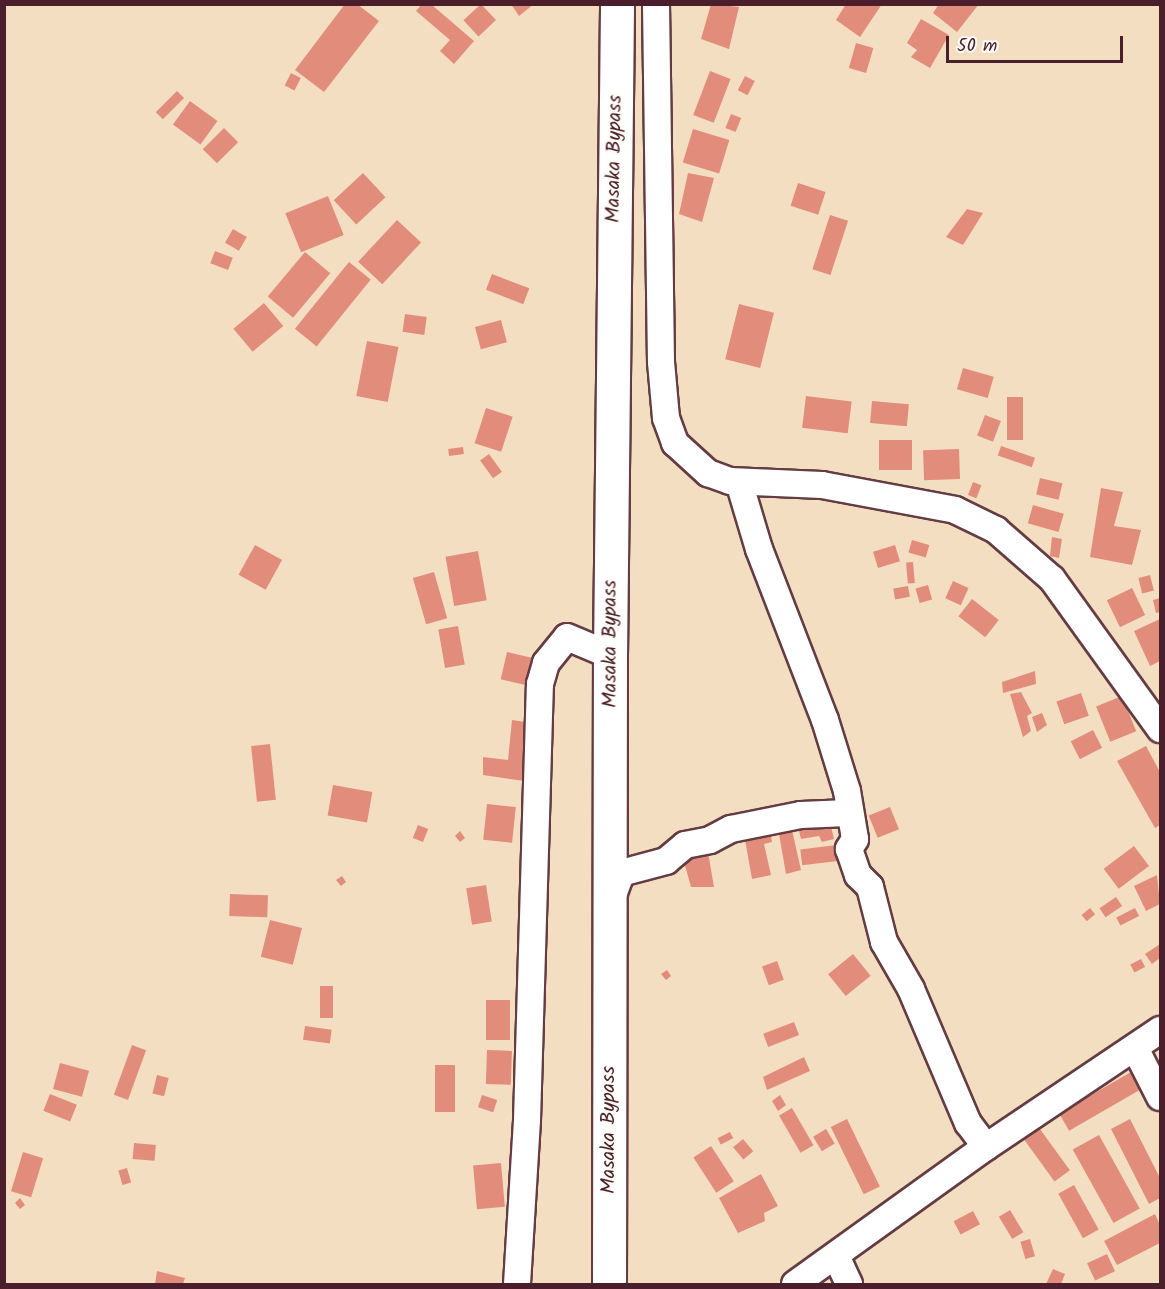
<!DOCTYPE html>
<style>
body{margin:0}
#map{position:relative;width:1165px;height:1289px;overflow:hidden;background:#f4dec2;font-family:Kalam,sans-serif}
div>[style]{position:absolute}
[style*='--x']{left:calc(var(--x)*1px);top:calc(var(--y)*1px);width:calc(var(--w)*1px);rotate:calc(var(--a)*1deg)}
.building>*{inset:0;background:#e28d7c;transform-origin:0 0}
.roads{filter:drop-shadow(2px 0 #643c42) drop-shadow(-2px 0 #643c42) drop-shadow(0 2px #643c42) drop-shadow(0 -2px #643c42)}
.minor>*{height:26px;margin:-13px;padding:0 13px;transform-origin:13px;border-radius:13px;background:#fff}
.trunk>*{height:33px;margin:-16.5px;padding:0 16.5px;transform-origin:16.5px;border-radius:16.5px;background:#fff}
span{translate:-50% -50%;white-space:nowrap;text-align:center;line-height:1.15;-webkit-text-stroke:5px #fdfcf7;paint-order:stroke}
.street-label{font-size:20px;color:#4a1f2b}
.frame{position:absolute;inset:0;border:6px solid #4a1f2b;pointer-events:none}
.scale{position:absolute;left:946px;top:36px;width:177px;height:27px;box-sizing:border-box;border:3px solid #4a1f2b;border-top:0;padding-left:8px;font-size:18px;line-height:21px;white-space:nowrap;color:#4a1f2b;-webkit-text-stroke:4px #fdfcf7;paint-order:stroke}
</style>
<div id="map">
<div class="building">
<div style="clip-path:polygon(345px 4px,357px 4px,379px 21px,324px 92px,295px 70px)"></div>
<div style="left:481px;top:4px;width:22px;height:24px;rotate:47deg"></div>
<div style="clip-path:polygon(511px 4px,534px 4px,519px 16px)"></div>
<div style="clip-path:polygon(711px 4px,739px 7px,729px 49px,701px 39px)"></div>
<div style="clip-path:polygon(846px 4px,882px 4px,860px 37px,836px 20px)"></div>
<div style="clip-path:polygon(939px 4px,979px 4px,957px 32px,933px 13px)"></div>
<div style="clip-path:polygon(421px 5px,432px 5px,474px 41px,454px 64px,440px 51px,450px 40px,416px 11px)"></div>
<div style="clip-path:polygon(921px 19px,949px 35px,930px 68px,911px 57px,917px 50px,907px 43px)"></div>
<div style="left:856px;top:43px;width:18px;height:26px;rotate:16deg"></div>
<div style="left:710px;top:71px;width:22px;height:47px;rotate:21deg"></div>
<div style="left:291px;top:73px;width:11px;height:14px;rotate:27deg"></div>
<div style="left:745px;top:76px;width:11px;height:16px;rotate:27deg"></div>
<div style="left:177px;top:91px;width:10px;height:30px;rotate:45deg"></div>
<div style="left:190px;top:101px;width:34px;height:29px;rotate:36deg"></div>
<div style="left:731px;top:114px;width:11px;height:15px;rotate:22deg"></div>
<div style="left:224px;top:128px;width:20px;height:30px;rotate:45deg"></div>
<div style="left:693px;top:129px;width:38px;height:35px;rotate:17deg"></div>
<div style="left:363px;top:173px;width:33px;height:40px;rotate:47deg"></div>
<div style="clip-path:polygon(688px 173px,714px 178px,702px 222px,679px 214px)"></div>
<div style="left:798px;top:183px;width:29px;height:24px;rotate:18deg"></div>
<div style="left:328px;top:196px;width:42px;height:46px;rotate:68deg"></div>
<div style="clip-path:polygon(967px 209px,983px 213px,963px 245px,946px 237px)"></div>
<div style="left:830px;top:215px;width:19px;height:57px;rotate:18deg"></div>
<div style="left:397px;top:220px;width:33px;height:57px;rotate:43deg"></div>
<div style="left:233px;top:229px;width:16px;height:16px;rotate:30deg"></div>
<div style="left:215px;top:251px;width:19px;height:13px;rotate:21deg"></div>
<div style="left:305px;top:252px;width:33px;height:58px;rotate:40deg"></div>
<div style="left:349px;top:262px;width:28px;height:86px;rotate:39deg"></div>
<div style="left:492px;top:274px;width:40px;height:17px;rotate:21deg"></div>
<div style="left:264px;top:303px;width:30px;height:40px;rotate:50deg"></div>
<div style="left:739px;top:304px;width:36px;height:57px;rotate:14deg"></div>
<div style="left:405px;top:314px;width:22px;height:18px;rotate:8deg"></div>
<div style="left:501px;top:320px;width:23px;height:27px;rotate:75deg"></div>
<div style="left:367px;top:341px;width:32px;height:56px;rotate:11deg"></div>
<div style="left:963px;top:368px;width:32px;height:22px;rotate:16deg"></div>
<div style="left:806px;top:396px;width:46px;height:32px;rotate:7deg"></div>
<div style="left:1007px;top:397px;width:16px;height:43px"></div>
<div style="left:872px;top:401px;width:37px;height:22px;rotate:5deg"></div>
<div style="left:486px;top:408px;width:28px;height:37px;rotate:18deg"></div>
<div style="left:985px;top:415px;width:17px;height:22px;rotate:21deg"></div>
<div style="left:879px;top:440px;width:33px;height:30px"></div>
<div style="left:1001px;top:446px;width:36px;height:10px;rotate:19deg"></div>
<div style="left:463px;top:447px;width:7px;height:15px;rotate:82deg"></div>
<div style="left:959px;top:449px;width:30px;height:36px;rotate:88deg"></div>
<div style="left:489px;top:454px;width:22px;height:11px;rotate:54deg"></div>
<div style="left:1040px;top:478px;width:23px;height:17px;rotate:13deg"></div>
<div style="left:973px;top:482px;width:9px;height:14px;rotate:21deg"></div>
<div style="clip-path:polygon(1101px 488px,1123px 492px,1114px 526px,1141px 530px,1132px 565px,1090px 557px)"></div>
<div style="left:1033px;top:505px;width:32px;height:19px;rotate:16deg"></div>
<div style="clip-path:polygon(1052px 537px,1062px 539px,1059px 558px,1050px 556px)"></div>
<div style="left:912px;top:540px;width:18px;height:13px;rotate:16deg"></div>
<div style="left:255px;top:545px;width:31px;height:34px;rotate:29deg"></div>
<div style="left:895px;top:545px;width:17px;height:23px;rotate:73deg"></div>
<div style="left:478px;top:551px;width:50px;height:33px;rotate:80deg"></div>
<div style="left:913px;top:562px;width:21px;height:7px;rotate:85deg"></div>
<div style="left:434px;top:572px;width:48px;height:22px;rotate:74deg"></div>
<div style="left:1150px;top:575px;width:16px;height:12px;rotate:76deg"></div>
<div style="left:953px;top:581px;width:17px;height:19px;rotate:24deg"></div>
<div style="left:928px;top:585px;width:15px;height:13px;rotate:74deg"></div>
<div style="left:908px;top:586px;width:11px;height:15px;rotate:80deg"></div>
<div style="left:1132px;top:588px;width:30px;height:28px;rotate:64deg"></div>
<div style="clip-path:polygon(1160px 598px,1160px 612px,1156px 613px,1153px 600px)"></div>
<div style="left:972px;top:599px;width:34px;height:22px;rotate:38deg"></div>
<div style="clip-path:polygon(1160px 619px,1160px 661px,1150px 666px,1134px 631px)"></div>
<div style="left:458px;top:626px;width:39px;height:20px;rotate:80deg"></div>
<div style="left:507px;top:652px;width:31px;height:28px;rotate:13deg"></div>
<div style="clip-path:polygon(1035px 671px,1036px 684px,1003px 693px,1002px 682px)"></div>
<div style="clip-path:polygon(1021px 692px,1032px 713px,1027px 716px,1031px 731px,1023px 737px,1010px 694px)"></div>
<div style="left:1081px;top:693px;width:24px;height:26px;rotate:71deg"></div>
<div style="left:1122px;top:696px;width:38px;height:28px;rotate:68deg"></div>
<div style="clip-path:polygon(1042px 713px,1047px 725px,1037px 732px,1032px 717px)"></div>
<div style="clip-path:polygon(512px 720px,532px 723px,524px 781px,483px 775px,483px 757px,508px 760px)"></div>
<div style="left:1093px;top:730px;width:20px;height:25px;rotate:63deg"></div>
<div style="left:270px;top:744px;width:56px;height:19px;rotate:84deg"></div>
<div style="clip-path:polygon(1146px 746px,1160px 772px,1160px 825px,1155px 828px,1117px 761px)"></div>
<div style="left:333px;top:785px;width:40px;height:31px;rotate:10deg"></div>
<div style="left:487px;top:804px;width:29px;height:36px;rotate:6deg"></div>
<div style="left:890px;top:807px;width:24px;height:23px;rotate:68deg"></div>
<div style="clip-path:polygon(830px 822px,834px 839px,822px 842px,819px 836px,801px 839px,798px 827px)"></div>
<div style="left:418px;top:825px;width:11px;height:14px;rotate:22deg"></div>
<div style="clip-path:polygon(792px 830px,801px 870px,786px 874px,779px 834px)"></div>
<div style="clip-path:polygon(460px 831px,465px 838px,460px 842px,455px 836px)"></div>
<div style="clip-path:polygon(770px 831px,772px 842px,764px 844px,771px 875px,752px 879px,744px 834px)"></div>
<div style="left:836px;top:845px;width:16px;height:36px;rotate:83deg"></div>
<div style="left:1134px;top:846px;width:25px;height:38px;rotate:53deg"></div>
<div style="clip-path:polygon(708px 852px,714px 887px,691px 887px,683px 858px)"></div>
<div style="clip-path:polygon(1157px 875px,1160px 904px,1146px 911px,1134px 886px)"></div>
<div style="clip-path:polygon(342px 876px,346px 882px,341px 886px,336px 880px)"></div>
<div style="left:486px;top:885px;width:37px;height:20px;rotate:81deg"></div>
<div style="left:230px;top:894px;width:38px;height:22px;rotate:2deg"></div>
<div style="left:1116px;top:897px;width:11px;height:20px;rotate:56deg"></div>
<div style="left:1090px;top:908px;width:8px;height:11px;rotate:50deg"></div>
<div style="left:1135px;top:908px;width:9px;height:21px;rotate:63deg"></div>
<div style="left:270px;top:920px;width:33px;height:38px;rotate:14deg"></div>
<div style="clip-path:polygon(1160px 944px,1160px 958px,1152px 964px,1145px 954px)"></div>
<div style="left:853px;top:954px;width:28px;height:32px;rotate:51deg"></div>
<div style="left:1141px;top:959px;width:9px;height:12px;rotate:63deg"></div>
<div style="left:777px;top:961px;width:20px;height:16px;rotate:70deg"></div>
<div style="clip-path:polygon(667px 970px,671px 976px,666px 980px,661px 974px)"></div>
<div style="left:320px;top:986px;width:13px;height:32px"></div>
<div style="left:486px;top:1000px;width:24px;height:40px"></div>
<div style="left:794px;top:1022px;width:14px;height:33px;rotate:69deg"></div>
<div style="left:305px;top:1026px;width:27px;height:14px;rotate:8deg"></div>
<div style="left:132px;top:1045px;width:15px;height:53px;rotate:20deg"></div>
<div style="left:487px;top:1050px;width:25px;height:34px;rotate:2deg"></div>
<div style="clip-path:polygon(804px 1057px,810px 1071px,767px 1090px,763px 1077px)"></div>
<div style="left:60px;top:1063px;width:30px;height:27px;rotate:15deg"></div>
<div style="left:435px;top:1065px;width:20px;height:47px"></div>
<div style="left:1131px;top:1072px;width:20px;height:83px;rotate:60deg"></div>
<div style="left:157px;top:1075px;width:12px;height:19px;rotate:14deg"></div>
<div style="left:50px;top:1094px;width:29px;height:18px;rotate:22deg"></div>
<div style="left:482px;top:1095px;width:16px;height:13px;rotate:18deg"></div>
<div style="clip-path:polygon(780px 1095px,786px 1105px,778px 1111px,772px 1101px)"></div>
<div style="left:792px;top:1108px;width:43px;height:15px;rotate:60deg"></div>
<div style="left:847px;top:1119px;width:75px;height:18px;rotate:64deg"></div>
<div style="clip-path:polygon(1130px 1119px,1160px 1178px,1160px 1198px,1149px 1204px,1111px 1129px)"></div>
<div style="left:1037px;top:1125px;width:56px;height:19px;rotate:54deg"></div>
<div style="left:826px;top:1129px;width:17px;height:15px;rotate:59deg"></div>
<div style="left:730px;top:1132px;width:7px;height:14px;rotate:63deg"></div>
<div style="left:1099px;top:1135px;width:84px;height:30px;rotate:61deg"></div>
<div style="left:743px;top:1139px;width:16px;height:13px;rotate:50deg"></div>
<div style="left:134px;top:1143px;width:22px;height:16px;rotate:5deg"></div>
<div style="left:711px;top:1146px;width:42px;height:21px;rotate:57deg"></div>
<div style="left:23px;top:1152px;width:21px;height:41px;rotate:17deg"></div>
<div style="left:501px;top:1163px;width:44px;height:28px;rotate:85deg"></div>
<div style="left:127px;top:1168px;width:15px;height:9px;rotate:74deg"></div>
<div style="clip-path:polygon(761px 1174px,778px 1206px,764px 1213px,765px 1221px,738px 1233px,719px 1198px)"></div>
<div style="left:1074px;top:1185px;width:51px;height:18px;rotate:61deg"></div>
<div style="clip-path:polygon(20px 1198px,25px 1205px,20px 1209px,15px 1203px)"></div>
<div style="left:1010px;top:1210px;width:26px;height:13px;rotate:59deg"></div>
<div style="left:973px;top:1211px;width:15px;height:22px;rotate:62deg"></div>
<div style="clip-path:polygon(1155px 1214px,1160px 1225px,1160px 1243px,1117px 1265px,1104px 1241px)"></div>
<div style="left:1030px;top:1239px;width:18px;height:10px;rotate:74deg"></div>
<div style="left:1107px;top:1254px;width:19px;height:22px;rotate:65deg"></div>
<div style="clip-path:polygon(1053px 1269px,1065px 1274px,1061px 1284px,1046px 1284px)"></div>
<div style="clip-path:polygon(157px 1271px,185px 1278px,183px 1284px,155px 1284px)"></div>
</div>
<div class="roads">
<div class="minor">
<div style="--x:656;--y:4;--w:358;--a:89.2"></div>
<div style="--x:661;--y:362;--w:56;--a:84.9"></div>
<div style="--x:666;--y:418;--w:27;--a:70"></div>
<div style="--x:675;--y:443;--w:45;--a:42.3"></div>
<div style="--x:708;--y:473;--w:23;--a:20"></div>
<div style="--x:730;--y:481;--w:92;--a:2.5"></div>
<div style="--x:822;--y:485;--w:135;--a:10.6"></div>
<div style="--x:955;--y:510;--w:46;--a:26"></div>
<div style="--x:996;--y:530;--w:74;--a:41.2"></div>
<div style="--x:1052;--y:579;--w:185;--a:54.2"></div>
<div style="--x:739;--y:482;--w:70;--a:73.4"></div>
<div style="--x:759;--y:549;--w:183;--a:68.9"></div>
<div style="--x:825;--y:720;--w:74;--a:72.8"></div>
<div style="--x:847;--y:791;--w:49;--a:80.5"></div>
<div style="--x:855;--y:839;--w:12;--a:121"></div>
<div style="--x:849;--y:849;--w:28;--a:71"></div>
<div style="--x:858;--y:875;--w:17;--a:45"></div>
<div style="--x:870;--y:887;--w:57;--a:75.7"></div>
<div style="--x:884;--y:942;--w:54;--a:60.1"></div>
<div style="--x:911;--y:989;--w:146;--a:67"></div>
<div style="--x:968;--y:1123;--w:30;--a:53"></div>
<div style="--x:611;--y:901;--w:30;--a:-70"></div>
<div style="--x:621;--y:873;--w:47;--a:-14.9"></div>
<div style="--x:666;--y:861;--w:25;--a:-40"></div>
<div style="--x:685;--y:845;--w:25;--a:-11"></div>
<div style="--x:710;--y:840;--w:24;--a:-28"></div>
<div style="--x:731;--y:829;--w:71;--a:-11.3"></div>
<div style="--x:801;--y:815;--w:47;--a:-2.4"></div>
<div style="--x:1135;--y:1048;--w:55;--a:63"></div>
<div style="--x:836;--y:1256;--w:31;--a:65"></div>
<div style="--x:517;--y:1284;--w:164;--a:-86.5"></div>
<div style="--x:527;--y:1120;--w:436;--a:-88.3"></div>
<div style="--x:540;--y:684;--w:22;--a:-74"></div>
<div style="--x:546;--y:663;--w:33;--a:-51"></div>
<div style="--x:567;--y:637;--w:47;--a:22.7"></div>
<div style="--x:795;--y:1284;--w:235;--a:-35.7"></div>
<div style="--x:986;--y:1147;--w:210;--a:-33.9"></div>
</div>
<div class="trunk">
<div style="--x:609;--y:1284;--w:629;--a:-89.91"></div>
<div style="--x:610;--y:655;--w:651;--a:-89.38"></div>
</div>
</div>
<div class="street-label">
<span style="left:615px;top:159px;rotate:-89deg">Masaka Bypass</span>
<span style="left:611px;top:644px;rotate:-90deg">Masaka Bypass</span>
<span style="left:609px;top:1130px;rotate:-90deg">Masaka Bypass</span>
</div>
<div class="frame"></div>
<div class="scale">50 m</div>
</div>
